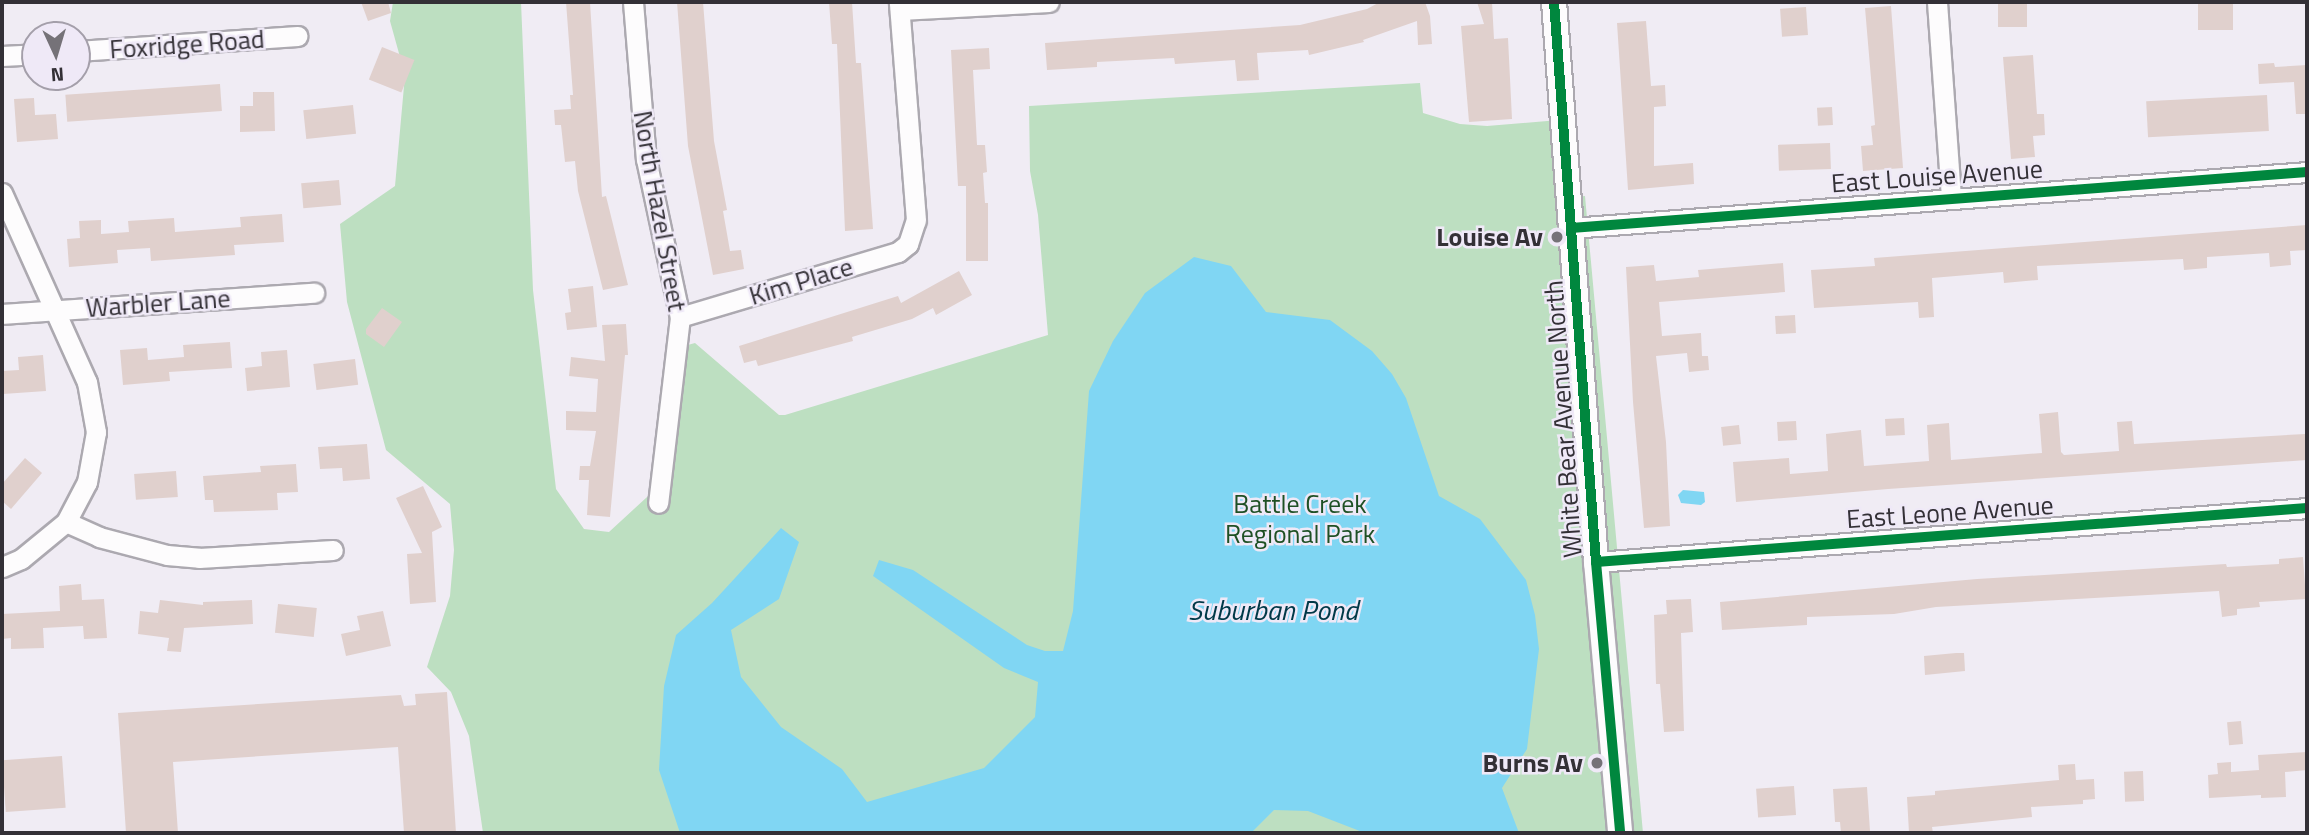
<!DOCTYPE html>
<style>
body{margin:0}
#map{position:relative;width:2309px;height:835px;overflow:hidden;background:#f0ecf4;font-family:"Titillium Web",sans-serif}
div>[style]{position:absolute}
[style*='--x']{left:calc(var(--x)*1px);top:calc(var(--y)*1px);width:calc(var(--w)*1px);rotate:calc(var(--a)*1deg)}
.green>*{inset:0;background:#bddfc1}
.water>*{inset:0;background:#80d6f3}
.building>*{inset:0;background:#e0d0cd;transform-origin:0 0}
.roads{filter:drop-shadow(2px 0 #aca9b0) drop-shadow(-2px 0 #aca9b0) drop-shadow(0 2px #aca9b0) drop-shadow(0 -2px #aca9b0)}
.minor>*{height:19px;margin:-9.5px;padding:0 9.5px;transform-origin:9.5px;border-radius:9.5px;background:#fdfcfd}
.tertiary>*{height:24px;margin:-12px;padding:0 12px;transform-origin:12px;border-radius:12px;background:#fdfcfd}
.cycleway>*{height:10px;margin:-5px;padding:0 5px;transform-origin:5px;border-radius:5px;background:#00873e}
.dots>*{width:19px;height:19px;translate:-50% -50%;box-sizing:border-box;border:4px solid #efe9f7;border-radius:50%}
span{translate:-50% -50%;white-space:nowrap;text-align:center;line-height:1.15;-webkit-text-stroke:5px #efe9f7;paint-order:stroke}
.street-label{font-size:26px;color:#333036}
.poi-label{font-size:26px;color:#333036;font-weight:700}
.right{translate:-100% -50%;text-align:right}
.park-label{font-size:26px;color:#1e5024}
.water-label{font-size:28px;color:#003948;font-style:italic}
.frame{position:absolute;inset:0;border:4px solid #333036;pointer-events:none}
.north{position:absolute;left:21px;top:21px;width:70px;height:70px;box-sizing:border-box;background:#efe9f7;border:2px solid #a49faa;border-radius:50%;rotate:176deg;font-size:19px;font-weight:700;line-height:28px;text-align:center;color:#333036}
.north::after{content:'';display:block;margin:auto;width:24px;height:32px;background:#757278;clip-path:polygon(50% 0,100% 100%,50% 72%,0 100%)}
</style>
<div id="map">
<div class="green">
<div style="clip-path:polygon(393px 2px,521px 2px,533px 290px,556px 489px,584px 529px,609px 532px,659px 486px,666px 351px,695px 343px,779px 415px,785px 415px,1048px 335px,1038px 215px,1030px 171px,1029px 106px,1420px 83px,1423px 113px,1460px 124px,1487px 126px,1559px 120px,1567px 198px,1585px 196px,1643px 833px,483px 833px,469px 736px,451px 692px,427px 667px,450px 596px,454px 550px,450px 504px,386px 450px,347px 302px,340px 224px,395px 186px,405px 75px,390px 21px)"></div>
</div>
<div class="water">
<div style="clip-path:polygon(1194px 257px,1231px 266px,1266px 312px,1330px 320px,1372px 351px,1392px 374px,1406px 398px,1439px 496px,1480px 519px,1526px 580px,1535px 615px,1539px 649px,1527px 749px,1502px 788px,1519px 833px,1365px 833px,1308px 811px,1274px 810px,1251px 833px,680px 833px,659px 770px,664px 686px,676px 635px,712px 603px,781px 528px,799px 542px,779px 599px,731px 630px,741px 677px,781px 727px,842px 769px,867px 802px,984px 768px,1035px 717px,1038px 682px,1004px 668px,873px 576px,879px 560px,913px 570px,1027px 645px,1045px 651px,1063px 651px,1073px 611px,1089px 391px,1113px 341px,1145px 293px)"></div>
<div style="clip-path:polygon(1683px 490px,1704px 492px,1705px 502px,1701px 505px,1681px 503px,1678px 495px)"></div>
</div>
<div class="building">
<div style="clip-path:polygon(361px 2px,388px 2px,391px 13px,368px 21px)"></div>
<div style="clip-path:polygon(566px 2px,590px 2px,602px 197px,606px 196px,628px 285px,603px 290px,578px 191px,575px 161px,565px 162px,561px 125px,555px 125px,554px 110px,571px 109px,570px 95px,573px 95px)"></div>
<div style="clip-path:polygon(677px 2px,703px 2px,714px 141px,727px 210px,723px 211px,730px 251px,741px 250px,744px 269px,713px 275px,688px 146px)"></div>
<div style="clip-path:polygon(829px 2px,852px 2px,856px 63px,861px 63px,873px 229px,845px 231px,837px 44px,832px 44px)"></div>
<div style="clip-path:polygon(1380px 2px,1425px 2px,1430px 16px,1432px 44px,1418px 45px,1417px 21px,1363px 40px,1364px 42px,1309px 55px,1308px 50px,1257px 53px,1259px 80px,1237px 81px,1235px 60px,1175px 64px,1174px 58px,1097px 62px,1097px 67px,1047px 70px,1045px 43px,1300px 25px,1367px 9px)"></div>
<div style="clip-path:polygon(1477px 2px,1492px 2px,1494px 39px,1508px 38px,1512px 119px,1469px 122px,1461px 26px,1484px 24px)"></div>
<div style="left:1998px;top:2px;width:29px;height:25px"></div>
<div style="left:2198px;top:2px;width:35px;height:28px"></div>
<div style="clip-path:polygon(1891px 6px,1903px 168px,1863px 171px,1861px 146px,1873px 145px,1871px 126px,1875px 125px,1865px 8px)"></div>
<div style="left:1806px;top:7px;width:28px;height:26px;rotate:86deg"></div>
<div style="clip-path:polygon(1646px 21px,1651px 86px,1665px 85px,1666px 106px,1654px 107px,1654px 166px,1693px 163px,1694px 184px,1628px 190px,1617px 23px)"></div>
<div style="left:382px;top:47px;width:35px;height:35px;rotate:22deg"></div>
<div style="clip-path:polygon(989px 48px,990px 69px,973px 70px,977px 145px,985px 145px,987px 172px,983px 173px,985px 203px,988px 203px,988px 261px,966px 261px,966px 186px,958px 186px,951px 50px)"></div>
<div style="clip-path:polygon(2033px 55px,2037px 114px,2044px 114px,2045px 135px,2033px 136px,2035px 157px,2011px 159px,2003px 57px)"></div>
<div style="clip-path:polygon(2274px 63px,2275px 67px,2307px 65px,2307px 114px,2296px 114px,2294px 82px,2259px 84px,2258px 64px)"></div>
<div style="left:220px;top:84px;width:27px;height:155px;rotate:86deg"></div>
<div style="clip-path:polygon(253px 92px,274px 92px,275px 131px,240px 132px,240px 106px,253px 106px)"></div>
<div style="left:2267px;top:95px;width:36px;height:121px;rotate:87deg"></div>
<div style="clip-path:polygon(34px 98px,35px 115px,56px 114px,58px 139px,17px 142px,14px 99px)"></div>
<div style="left:353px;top:105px;width:29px;height:50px;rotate:84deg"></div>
<div style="left:1832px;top:107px;width:18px;height:15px;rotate:87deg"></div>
<div style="left:1830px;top:143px;width:26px;height:52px;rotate:88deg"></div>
<div style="left:339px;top:180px;width:25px;height:38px;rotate:85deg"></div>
<div style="clip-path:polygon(282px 214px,284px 242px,234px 245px,235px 255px,151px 261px,150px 248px,117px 250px,118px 263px,69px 267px,67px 239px,80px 238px,79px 221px,101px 220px,101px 234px,129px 232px,128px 221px,174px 218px,175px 232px,241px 227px,240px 217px)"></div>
<div style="clip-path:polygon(2307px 225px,2307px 250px,2290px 251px,2291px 265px,2270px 267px,2269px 253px,2207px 257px,2207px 268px,2184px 270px,2183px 259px,2037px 266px,2038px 280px,2004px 283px,2003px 272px,1932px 278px,1934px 317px,1919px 318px,1918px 302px,1814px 308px,1811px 270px,1875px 266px,1874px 258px)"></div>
<div style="clip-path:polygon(1783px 263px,1785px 292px,1659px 302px,1662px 336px,1701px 333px,1702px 356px,1708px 356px,1709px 370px,1689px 372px,1687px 353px,1656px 356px,1666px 442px,1670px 526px,1644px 528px,1633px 402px,1626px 267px,1654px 265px,1656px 281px,1699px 277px,1698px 270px)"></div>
<div style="clip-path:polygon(959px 271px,972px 295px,936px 315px,933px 308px,912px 319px,852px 337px,853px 341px,758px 366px,756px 360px,744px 363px,739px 346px,898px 296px,901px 303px)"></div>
<div style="clip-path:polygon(593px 286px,597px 327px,567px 330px,565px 313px,571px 312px,568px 289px)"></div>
<div style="clip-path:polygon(382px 308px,402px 322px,384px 347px,366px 334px,366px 329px)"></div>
<div style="left:1795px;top:315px;width:18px;height:20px;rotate:87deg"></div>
<div style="clip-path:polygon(626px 324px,628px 355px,625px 355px,610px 517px,587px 515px,589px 480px,579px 480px,580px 466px,590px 466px,596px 431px,566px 430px,566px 411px,596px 412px,598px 379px,569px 376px,571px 357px,605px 361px,602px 325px)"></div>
<div style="clip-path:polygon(230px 342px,232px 368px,169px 372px,170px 381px,123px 385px,120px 350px,147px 348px,148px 360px,184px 357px,183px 345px)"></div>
<div style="clip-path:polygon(287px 350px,290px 387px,247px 391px,245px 368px,262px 366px,261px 352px)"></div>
<div style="clip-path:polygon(43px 355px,46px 391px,3px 394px,2px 371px,19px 370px,18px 357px)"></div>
<div style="left:355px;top:359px;width:26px;height:42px;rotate:83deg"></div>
<div style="clip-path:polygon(2058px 412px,2061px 452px,2064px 455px,2119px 451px,2117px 422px,2132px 421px,2134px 444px,2305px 434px,2307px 460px,1888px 489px,1736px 502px,1733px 462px,1789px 458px,1790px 474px,1828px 471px,1826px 434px,1861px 430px,1864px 466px,1929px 461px,1927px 425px,1949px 423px,1951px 460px,2042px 453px,2039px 414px)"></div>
<div style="left:1904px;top:418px;width:17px;height:19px;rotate:87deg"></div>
<div style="left:1796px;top:421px;width:19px;height:19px;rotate:87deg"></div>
<div style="left:1739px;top:425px;width:19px;height:18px;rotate:84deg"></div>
<div style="clip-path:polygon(367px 444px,370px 479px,343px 481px,342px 468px,320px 469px,318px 447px)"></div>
<div style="clip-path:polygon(25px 458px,42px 473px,11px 509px,2px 501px,2px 484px)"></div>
<div style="clip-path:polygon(296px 464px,298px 492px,277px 493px,278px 510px,214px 512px,213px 500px,205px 500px,203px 476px,261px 472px,260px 466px)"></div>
<div style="left:176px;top:471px;width:26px;height:42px;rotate:86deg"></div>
<div style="clip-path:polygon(423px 486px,442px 527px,432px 532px,436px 602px,410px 604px,407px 554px,422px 553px,396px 498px)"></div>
<div style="clip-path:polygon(2303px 557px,2306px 599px,2259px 602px,2260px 607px,2237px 609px,2237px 615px,2222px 617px,2219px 591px,1936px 607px,1894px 614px,1807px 617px,1807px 625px,1722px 630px,1720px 602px,1977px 579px,2226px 564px,2227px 567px,2279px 564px,2279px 559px)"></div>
<div style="clip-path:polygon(81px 584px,82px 600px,104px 599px,107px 638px,84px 639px,83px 626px,43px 628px,44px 648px,11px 649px,11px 638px,2px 639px,2px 614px,60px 611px,59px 586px)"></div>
<div style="clip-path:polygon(1691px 599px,1693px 632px,1681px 633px,1684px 731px,1664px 732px,1660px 684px,1656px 684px,1654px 615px,1667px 614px,1666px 600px)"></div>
<div style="clip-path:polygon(160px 600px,203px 605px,203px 602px,252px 600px,253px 624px,184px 628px,181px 652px,167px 651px,169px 638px,138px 634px,140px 611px,158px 613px)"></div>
<div style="left:278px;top:604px;width:39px;height:29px;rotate:6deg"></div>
<div style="clip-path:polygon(383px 611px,391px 646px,346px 656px,341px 634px,360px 630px,357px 616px)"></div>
<div style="clip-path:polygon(1956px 653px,1964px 653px,1965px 671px,1925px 675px,1924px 656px)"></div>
<div style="clip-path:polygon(447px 692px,456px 833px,404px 833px,398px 747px,173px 762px,178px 833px,126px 833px,118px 713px,401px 695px,404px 706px,416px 705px,415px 694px)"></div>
<div style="left:2241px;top:721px;width:23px;height:14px;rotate:85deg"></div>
<div style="clip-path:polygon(2307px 752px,2307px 770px,2285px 772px,2286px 797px,2261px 798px,2261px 795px,2209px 798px,2208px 775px,2218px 774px,2217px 763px,2231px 762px,2231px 772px,2259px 770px,2258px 755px)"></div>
<div style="left:62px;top:756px;width:52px;height:60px;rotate:86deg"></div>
<div style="clip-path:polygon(2075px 764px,2076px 780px,2094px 779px,2095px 799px,2083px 800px,2083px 804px,2031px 807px,2032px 817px,1932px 827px,1933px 833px,1909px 833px,1907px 797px,1935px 795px,1935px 791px,2059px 780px,2058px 765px)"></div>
<div style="left:2143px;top:771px;width:30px;height:19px;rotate:88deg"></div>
<div style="left:1794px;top:786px;width:29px;height:38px;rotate:86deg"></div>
<div style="clip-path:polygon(1867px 787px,1870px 831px,1841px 833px,1840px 822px,1835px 822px,1833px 789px)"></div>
</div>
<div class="roads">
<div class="minor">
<div style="--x:633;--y:2;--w:158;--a:85.3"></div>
<div style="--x:646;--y:159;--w:162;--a:77.9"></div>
<div style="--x:680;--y:317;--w:187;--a:96.7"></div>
<div style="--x:1937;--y:2;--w:196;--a:85.9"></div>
<div style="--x:900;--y:10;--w:149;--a:-3.1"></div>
<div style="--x:77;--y:51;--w:221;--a:-3.9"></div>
<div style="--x:2;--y:56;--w:33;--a:-3"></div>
<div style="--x:2;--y:193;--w:207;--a:65.8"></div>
<div style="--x:87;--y:382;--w:51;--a:79.8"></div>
<div style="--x:96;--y:432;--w:51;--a:100.2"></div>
<div style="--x:87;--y:482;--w:45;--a:117.7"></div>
<div style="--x:66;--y:522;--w:58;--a:140.6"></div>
<div style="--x:21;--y:559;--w:21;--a:157"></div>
<div style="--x:1571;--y:228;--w:738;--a:-4.35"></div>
<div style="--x:2;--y:314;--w:313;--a:-3.9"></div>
<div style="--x:680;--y:317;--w:227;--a:-16.6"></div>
<div style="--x:898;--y:252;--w:13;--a:-39"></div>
<div style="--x:908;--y:244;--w:25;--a:-72"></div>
<div style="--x:916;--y:220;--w:219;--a:-94.5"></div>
<div style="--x:66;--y:522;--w:36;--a:24"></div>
<div style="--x:99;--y:537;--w:70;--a:14.8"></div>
<div style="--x:167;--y:555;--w:32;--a:5"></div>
<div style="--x:199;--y:558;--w:134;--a:-3.4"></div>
<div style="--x:1596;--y:562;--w:713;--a:-4.34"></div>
</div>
<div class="tertiary">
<div style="--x:1554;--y:2;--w:562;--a:85.71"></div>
<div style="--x:1596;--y:562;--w:272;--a:84.9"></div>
</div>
</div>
<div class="cycleway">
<div style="--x:1554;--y:2;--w:562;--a:85.71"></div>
<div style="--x:1596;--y:562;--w:272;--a:84.9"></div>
<div style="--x:1571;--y:228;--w:738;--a:-4.35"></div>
<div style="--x:1596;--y:562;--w:713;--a:-4.34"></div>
</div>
<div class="dots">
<div style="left:1557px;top:237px;background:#757278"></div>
<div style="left:1597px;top:763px;background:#757278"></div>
</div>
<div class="street-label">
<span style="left:187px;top:44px;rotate:-4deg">Foxridge Road</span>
<span style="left:1937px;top:176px;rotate:-4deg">East Louise Avenue</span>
<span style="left:660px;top:211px;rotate:80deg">North Hazel Street</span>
<span style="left:801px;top:281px;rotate:-17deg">Kim Place</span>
<span style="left:158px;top:303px;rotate:-4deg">Warbler Lane</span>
<span style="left:1563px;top:419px;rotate:-94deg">White Bear Avenue North</span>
<span style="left:1950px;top:512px;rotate:-4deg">East Leone Avenue</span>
</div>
<div class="poi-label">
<span class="right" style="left:1543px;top:237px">Louise Av</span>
<span class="right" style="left:1583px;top:763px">Burns Av</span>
</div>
<div class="park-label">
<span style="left:1300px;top:519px">Battle Creek<br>Regional Park</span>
</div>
<div class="water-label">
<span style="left:1273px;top:610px">Suburban Pond</span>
</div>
<div class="frame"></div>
<div class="north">N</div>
</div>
